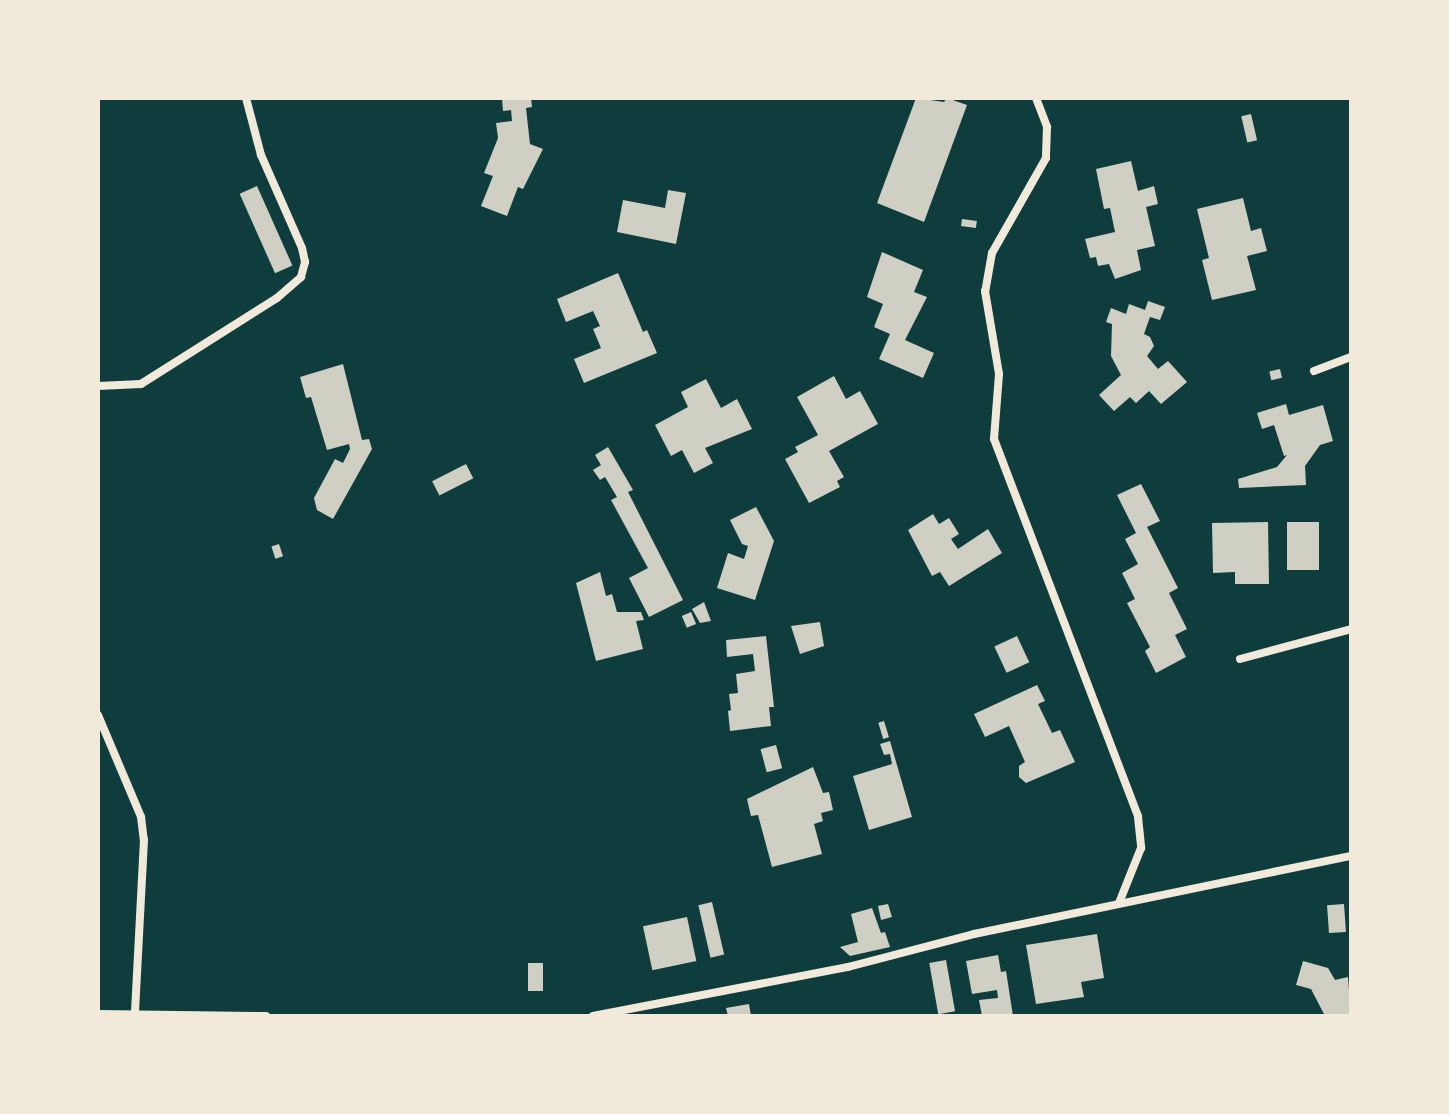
<!DOCTYPE html>
<style>
body{margin:0}
#map{position:relative;width:1449px;height:1114px;overflow:hidden;background:#0f3d3e;font-family:Rubik,sans-serif}
div>[style]{position:absolute}
[style*='--x']{left:calc(var(--x)*1px);top:calc(var(--y)*1px);width:calc(var(--w)*1px);rotate:calc(var(--a)*1deg)}
.building>*{inset:0;background:#cfcfc3;transform-origin:0 0}
.minor>*{height:8px;margin:-4px;padding:0 4px;transform-origin:4px;border-radius:4px;background:#f1e9da}
span{translate:-50% -50%;white-space:nowrap;text-align:center;line-height:1.15;-webkit-text-stroke:6px #f1e9da;paint-order:stroke}
.frame{position:absolute;inset:0;border:100px solid #f1e9da;pointer-events:none}
</style>
<div id="map">
<div class="building">
<div style="clip-path:polygon(502px 98px,531px 98px,532px 107px,526px 108px,530px 144px,543px 149px,523px 189px,518px 187px,507px 216px,481px 206px,493px 176px,484px 173px,498px 138px,496px 123px,512px 121px,511px 110px,503px 111px)"></div>
<div style="clip-path:polygon(916px 98px,944px 102px,947px 98px,967px 105px,924px 222px,877px 203px)"></div>
<div style="left:1251px;top:114px;width:27px;height:10px;rotate:77deg"></div>
<div style="clip-path:polygon(1131px 161px,1138px 191px,1154px 186px,1158px 204px,1146px 207px,1155px 246px,1137px 250px,1141px 270px,1115px 279px,1109px 264px,1098px 266px,1096px 257px,1090px 258px,1085px 239px,1115px 232px,1110px 208px,1104px 209px,1096px 169px)"></div>
<div style="left:257px;top:186px;width:87px;height:19px;rotate:66deg"></div>
<div style="clip-path:polygon(668px 190px,686px 193px,676px 244px,617px 232px,623px 200px,665px 208px)"></div>
<div style="clip-path:polygon(1243px 198px,1251px 231px,1261px 228px,1267px 251px,1247px 256px,1256px 290px,1212px 300px,1202px 260px,1209px 258px,1197px 209px)"></div>
<div style="left:962px;top:219px;width:15px;height:7px;rotate:8deg"></div>
<div style="clip-path:polygon(882px 252px,923px 270px,914px 292px,927px 297px,905px 340px,934px 353px,923px 378px,879px 359px,890px 334px,874px 327px,883px 304px,867px 297px)"></div>
<div style="clip-path:polygon(618px 273px,643px 332px,647px 330px,657px 353px,584px 383px,574px 359px,601px 348px,593px 329px,600px 326px,593px 311px,566px 322px,557px 299px)"></div>
<div style="clip-path:polygon(1148px 301px,1165px 307px,1160px 320px,1150px 317px,1144px 334px,1150px 337px,1154px 346px,1147px 356px,1158px 369px,1168px 361px,1187px 382px,1161px 404px,1149px 391px,1136px 403px,1130px 397px,1114px 411px,1099px 395px,1121px 375px,1111px 356px,1112px 324px,1106px 322px,1111px 308px,1126px 314px,1129px 304px,1145px 310px)"></div>
<div style="clip-path:polygon(343px 364px,362px 440px,369px 439px,372px 449px,333px 519px,317px 510px,314px 498px,335px 459px,343px 463px,350px 449px,349px 444px,327px 450px,311px 397px,306px 398px,300px 377px)"></div>
<div style="left:1280px;top:369px;width:9px;height:11px;rotate:77deg"></div>
<div style="clip-path:polygon(834px 376px,846px 399px,860px 391px,878px 424px,829px 451px,844px 477px,837px 481px,840px 487px,809px 503px,785px 459px,798px 452px,795px 447px,818px 435px,797px 397px)"></div>
<div style="clip-path:polygon(706px 379px,721px 408px,737px 399px,752px 429px,705px 448px,713px 463px,694px 473px,682px 450px,671px 456px,655px 425px,688px 407px,681px 392px)"></div>
<div style="clip-path:polygon(1286px 404px,1289px 415px,1323px 405px,1333px 441px,1320px 445px,1305px 466px,1306px 485px,1239px 488px,1238px 479px,1277px 467px,1287px 455px,1284px 456px,1274px 425px,1262px 429px,1257px 413px)"></div>
<div style="clip-path:polygon(608px 447px,633px 490px,628px 492px,683px 600px,649px 617px,629px 578px,648px 568px,611px 500px,617px 497px,605px 477px,600px 480px,593px 470px,601px 465px,595px 455px)"></div>
<div style="left:466px;top:464px;width:16px;height:38px;rotate:63deg"></div>
<div style="clip-path:polygon(1141px 484px,1160px 521px,1147px 527px,1178px 588px,1169px 593px,1187px 629px,1175px 635px,1186px 657px,1156px 673px,1145px 651px,1150px 647px,1127px 603px,1135px 599px,1122px 573px,1138px 564px,1125px 539px,1136px 533px,1117px 495px)"></div>
<div style="clip-path:polygon(756px 507px,774px 541px,755px 600px,717px 588px,728px 553px,744px 559px,748px 546px,742px 544px,730px 520px)"></div>
<div style="clip-path:polygon(933px 514px,939px 524px,949px 518px,959px 534px,951px 539px,958px 549px,988px 529px,1002px 553px,949px 586px,940px 572px,932px 576px,908px 530px)"></div>
<div style="clip-path:polygon(1268px 522px,1269px 584px,1235px 584px,1235px 572px,1213px 573px,1212px 523px)"></div>
<div style="left:1319px;top:522px;width:48px;height:32px;rotate:90deg"></div>
<div style="left:279px;top:544px;width:13px;height:8px;rotate:72deg"></div>
<div style="clip-path:polygon(600px 572px,606px 596px,612px 594px,617px 612px,641px 612px,644px 620px,636px 621px,643px 649px,596px 661px,576px 583px)"></div>
<div style="clip-path:polygon(704px 602px,711px 621px,700px 623px,692px 609px)"></div>
<div style="left:691px;top:612px;width:13px;height:10px;rotate:67deg"></div>
<div style="clip-path:polygon(820px 622px,824px 646px,800px 654px,791px 626px)"></div>
<div style="clip-path:polygon(766px 636px,774px 707px,769px 707px,771px 726px,730px 731px,728px 711px,731px 710px,729px 694px,738px 693px,736px 674px,755px 671px,753px 654px,727px 657px,726px 640px)"></div>
<div style="left:1017px;top:636px;width:29px;height:25px;rotate:65deg"></div>
<div style="clip-path:polygon(1037px 685px,1045px 701px,1038px 704px,1052px 733px,1060px 730px,1075px 762px,1026px 783px,1019px 777px,1019px 766px,1025px 762px,1009px 726px,985px 737px,974px 714px)"></div>
<div style="left:884px;top:721px;width:17px;height:6px;rotate:73deg"></div>
<div style="clip-path:polygon(890px 741px,912px 817px,869px 830px,853px 776px,892px 764px,890px 754px,884px 755px,880px 744px)"></div>
<div style="left:776px;top:745px;width:24px;height:16px;rotate:75deg"></div>
<div style="clip-path:polygon(813px 767px,823px 793px,829px 792px,833px 810px,821px 813px,823px 821px,814px 824px,822px 854px,772px 867px,758px 815px,751px 816px,747px 799px)"></div>
<div style="left:712px;top:902px;width:54px;height:14px;rotate:77deg"></div>
<div style="clip-path:polygon(888px 904px,892px 917px,881px 920px,878px 906px)"></div>
<div style="left:1344px;top:904px;width:28px;height:17px;rotate:86deg"></div>
<div style="clip-path:polygon(872px 908px,881px 933px,885px 932px,890px 947px,850px 956px,840px 947px,858px 942px,851px 914px)"></div>
<div style="left:687px;top:917px;width:45px;height:45px;rotate:78deg"></div>
<div style="clip-path:polygon(1097px 934px,1104px 978px,1081px 982px,1084px 997px,1036px 1004px,1026px 945px)"></div>
<div style="clip-path:polygon(998px 955px,1001px 972px,1006px 971px,1013px 1016px,982px 1016px,979px 1000px,998px 998px,997px 990px,972px 994px,966px 961px)"></div>
<div style="left:946px;top:960px;width:52px;height:17px;rotate:80deg"></div>
<div style="clip-path:polygon(1303px 961px,1328px 968px,1335px 980px,1348px 977px,1351px 1016px,1325px 1016px,1311px 989px,1296px 985px)"></div>
<div style="left:528px;top:963px;width:15px;height:28px"></div>
<div style="clip-path:polygon(749px 1004px,751px 1016px,728px 1016px,726px 1008px)"></div>
</div>
<div class="minor">
<div style="--x:1036;--y:98;--w:31;--a:69"></div>
<div style="--x:1047;--y:127;--w:31;--a:92"></div>
<div style="--x:1046;--y:158;--w:109;--a:119.6"></div>
<div style="--x:992;--y:253;--w:39;--a:100"></div>
<div style="--x:985;--y:291;--w:84;--a:80.4"></div>
<div style="--x:999;--y:374;--w:65;--a:94.4"></div>
<div style="--x:994;--y:439;--w:404;--a:69.1"></div>
<div style="--x:1138;--y:817;--w:31;--a:84"></div>
<div style="--x:1141;--y:848;--w:59;--a:111.8"></div>
<div style="--x:1314;--y:371;--w:40;--a:-21"></div>
<div style="--x:98;--y:386;--w:43;--a:-2.7"></div>
<div style="--x:141;--y:384;--w:161;--a:-32.3"></div>
<div style="--x:277;--y:298;--w:32;--a:-41"></div>
<div style="--x:301;--y:277;--w:16;--a:-75"></div>
<div style="--x:305;--y:262;--w:14;--a:-102"></div>
<div style="--x:302;--y:248;--w:102;--a:-113.8"></div>
<div style="--x:261;--y:155;--w:59;--a:-104.7"></div>
<div style="--x:1240;--y:659;--w:115;--a:-15.1"></div>
<div style="--x:98;--y:715;--w:111;--a:67.1"></div>
<div style="--x:141;--y:817;--w:23;--a:83"></div>
<div style="--x:144;--y:840;--w:174;--a:93"></div>
<div style="--x:98;--y:1014;--w:168;--a:0.7"></div>
<div style="--x:593;--y:1016;--w:260;--a:-10.9"></div>
<div style="--x:848;--y:967;--w:130;--a:-14.7"></div>
<div style="--x:974;--y:934;--w:385;--a:-11.7"></div>
</div>
<div class="frame"></div>
</div>
